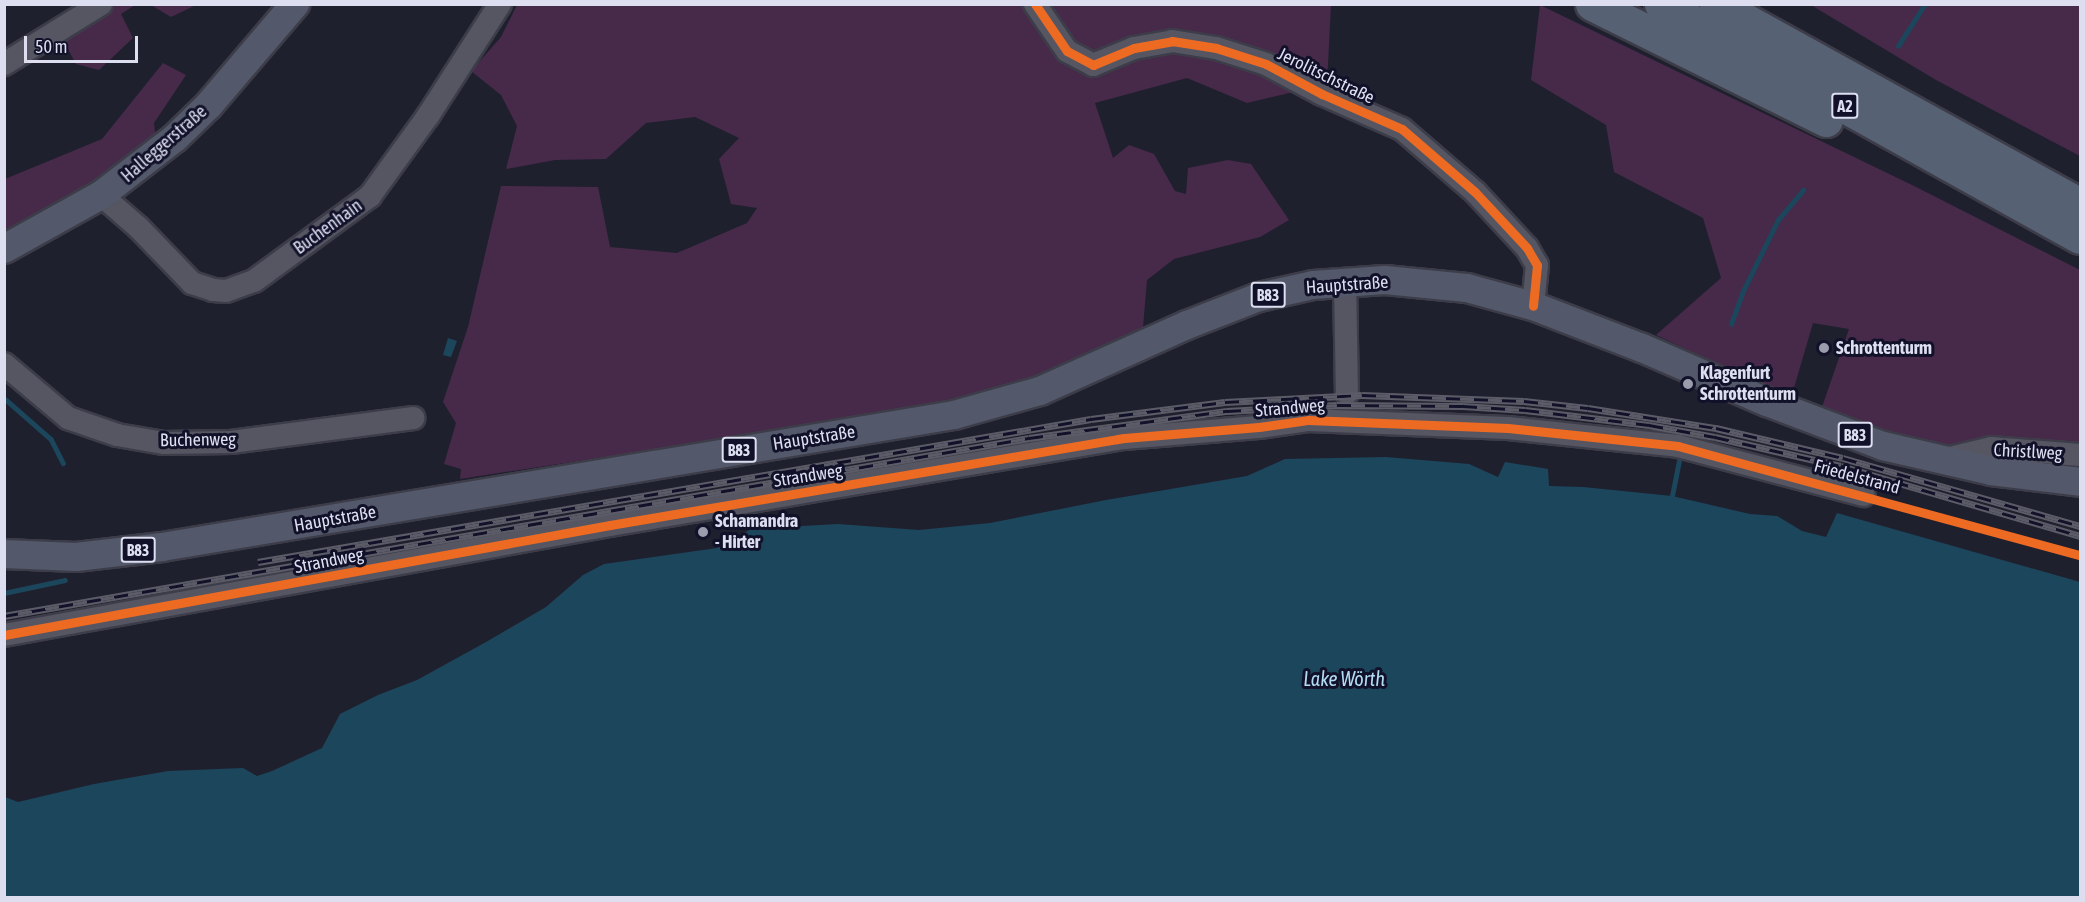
<!DOCTYPE html>
<meta charset="utf-8">
<style>
body{margin:0}
#map{position:relative;width:2085px;height:902px;overflow:hidden;background:#1f202e;font-family:"Asap Condensed",sans-serif}
div>[style]{position:absolute}
[style*='--x']{left:calc(var(--x)*1px);top:calc(var(--y)*1px);width:calc(var(--w)*1px);rotate:calc(var(--a)*1deg)}
.green>*{inset:0;background:#47294a}
.water>*{inset:0;background:#1c465c}
.stream>*{height:4.5px;margin:-2.25px;padding:0 2.25px;transform-origin:2.25px;border-radius:2.25px;background:#1c465c}
.roads{filter:drop-shadow(2px 0 #3d3d4a) drop-shadow(-2px 0 #3d3d4a) drop-shadow(0 2px #3d3d4a) drop-shadow(0 -2px #3d3d4a)}
.minor>*{height:22px;margin:-11px;padding:0 11px;transform-origin:11px;border-radius:11px;background:#555662}
.major>*{height:28px;margin:-14px;padding:0 14px;transform-origin:14px;border-radius:14px;background:#53596a}
.highway>*{height:33px;margin:-16.5px;padding:0 16.5px;transform-origin:16.5px;border-radius:16.5px;background:#576174}
.rail>*{height:7px;margin-top:-3.5px;transform-origin:0;background:repeating-linear-gradient(90deg,#11112a 0 14px,#5b5c67 0 28px);box-sizing:border-box;border-block:2px solid #5b5c67}
.cycleway>*{height:9px;margin:-4.5px;padding:0 4.5px;transform-origin:4.5px;border-radius:4.5px;background:#ed6a23}
.dots>*{width:16px;height:16px;translate:-50% -50%;box-sizing:border-box;border:3px solid #11112a;border-radius:50%}
span{translate:-50% -50%;white-space:nowrap;text-align:center;line-height:1.15;-webkit-text-stroke:6px #11112a;paint-order:stroke}
.shield-label span{padding:2px 4px;background:#11112a;border:2px solid;border-radius:4px;-webkit-text-stroke-width:0}
.shield-label{font-size:16px;color:#dddff1;font-weight:700}
.street-label{font-size:18px;color:#dddff1}
.poi-label{font-size:18px;color:#dddff1;font-weight:700}
.left{translate:0 -50%;text-align:left}
.water-label{font-size:20px;color:#b3dcf4;font-style:italic}
.frame{position:absolute;inset:0;border:6px solid #dddff1;pointer-events:none}
.scale{position:absolute;left:24px;top:36px;width:114px;height:27px;box-sizing:border-box;border:3px solid #dddff1;border-top:0;padding-left:8px;font-size:18px;line-height:21px;white-space:nowrap;color:#dddff1;-webkit-text-stroke:4px #11112a;paint-order:stroke}
</style>
<div id="map">
<div class="green">
<div style="clip-path:polygon(110px 5px,135px 5px,121px 14px,133px 38px,99px 70px,76px 64px,61px 36px)"></div>
<div style="clip-path:polygon(151px 5px,151px 4px,196px 5px,171px 17px)"></div>
<div style="clip-path:polygon(517px 5px,1331px 5px,1327px 84px,1247px 103px,1187px 78px,1095px 103px,1113px 158px,1129px 145px,1154px 154px,1175px 191px,1186px 194px,1188px 168px,1228px 160px,1251px 164px,1289px 220px,1260px 237px,1174px 259px,1147px 280px,1143px 327px,1045px 375px,945px 405px,460px 479px,461px 469px,444px 464px,456px 423px,443px 402px,468px 327px,501px 186px,598px 187px,610px 247px,677px 253px,747px 223px,757px 208px,731px 204px,719px 159px,739px 138px,695px 117px,646px 123px,606px 159px,555px 160px,506px 169px,517px 126px,501px 95px,471px 71px,501px 37px)"></div>
<div style="clip-path:polygon(1540px 5px,1912px 185px,2080px 270px,2080px 464px,1938px 443px,1878px 428px,1822px 407px,1849px 329px,1813px 323px,1791px 398px,1656px 335px,1721px 278px,1703px 218px,1614px 172px,1606px 125px,1531px 80px)"></div>
<div style="clip-path:polygon(1811px 5px,2080px 5px,2080px 156px,1936px 80px)"></div>
<div style="clip-path:polygon(163px 63px,186px 75px,154px 123px,156px 141px,108px 180px,5px 239px,5px 179px,102px 139px)"></div>
</div>
<div class="water">
<div style="clip-path:polygon(448px 338px,457px 341px,451px 357px,443px 355px)"></div>
<div style="clip-path:polygon(1386px 457px,1469px 464px,1498px 477px,1505px 462px,1548px 469px,1549px 486px,1583px 487px,1672px 496px,1750px 514px,1777px 516px,1802px 531px,1826px 537px,1837px 513px,2080px 582px,2080px 897px,5px 897px,5px 797px,18px 802px,94px 784px,168px 771px,243px 768px,257px 776px,272px 771px,322px 748px,340px 714px,378px 695px,417px 680px,486px 642px,546px 607px,583px 575px,604px 564px,717px 548px,751px 529px,838px 524px,919px 530px,990px 523px,1106px 500px,1247px 476px,1285px 459px)"></div>
</div>
<div class="stream">
<div style="--x:1898;--y:46;--w:50;--a:-57.3"></div>
<div style="--x:1731;--y:324;--w:35;--a:-70"></div>
<div style="--x:1743;--y:291;--w:79;--a:-63.8"></div>
<div style="--x:1778;--y:220;--w:39;--a:-50"></div>
<div style="--x:4;--y:398;--w:62;--a:41.1"></div>
<div style="--x:51;--y:439;--w:27;--a:63"></div>
<div style="--x:1672;--y:496;--w:41;--a:-78.7"></div>
<div style="--x:4;--y:593;--w:62;--a:-12"></div>
</div>
<div class="roads">
<div class="minor">
<div style="--x:1035;--y:4;--w:57;--a:55.8"></div>
<div style="--x:1067;--y:51;--w:30;--a:28"></div>
<div style="--x:1093;--y:65;--w:44;--a:-22.5"></div>
<div style="--x:1134;--y:48;--w:39;--a:-10"></div>
<div style="--x:1172;--y:41;--w:45;--a:9"></div>
<div style="--x:1216;--y:48;--w:52;--a:17.7"></div>
<div style="--x:1266;--y:64;--w:64;--a:28.2"></div>
<div style="--x:1322;--y:94;--w:87;--a:23.6"></div>
<div style="--x:1402;--y:129;--w:96;--a:40.8"></div>
<div style="--x:1475;--y:192;--w:76;--a:47.1"></div>
<div style="--x:1527;--y:248;--w:20;--a:60"></div>
<div style="--x:1537;--y:265;--w:41;--a:95.6"></div>
<div style="--x:4;--y:64;--w:114;--a:-31.7"></div>
<div style="--x:101;--y:195;--w:49;--a:40.9"></div>
<div style="--x:138;--y:227;--w:78;--a:46"></div>
<div style="--x:192;--y:283;--w:22;--a:18"></div>
<div style="--x:213;--y:290;--w:13;--a:4"></div>
<div style="--x:226;--y:291;--w:30;--a:-20"></div>
<div style="--x:254;--y:281;--w:144;--a:-36.2"></div>
<div style="--x:370;--y:196;--w:99;--a:-54.1"></div>
<div style="--x:428;--y:116;--w:133;--a:-57.3"></div>
<div style="--x:1345;--y:282;--w:111;--a:89"></div>
<div style="--x:4;--y:364;--w:84;--a:40.2"></div>
<div style="--x:68;--y:418;--w:52;--a:19.1"></div>
<div style="--x:117;--y:435;--w:48;--a:9.7"></div>
<div style="--x:164;--y:443;--w:67;--a:-0.9"></div>
<div style="--x:231;--y:442;--w:184;--a:-7.5"></div>
<div style="--x:1946;--y:459;--w:46;--a:-13.7"></div>
<div style="--x:1991;--y:448;--w:89;--a:4.5"></div>
<div style="--x:4;--y:635;--w:616;--a:-10.29"></div>
<div style="--x:610;--y:525;--w:521;--a:-9.61"></div>
<div style="--x:1124;--y:438;--w:135;--a:-4.7"></div>
<div style="--x:1259;--y:427;--w:49;--a:-8.1"></div>
<div style="--x:1308;--y:420;--w:200;--a:2.3"></div>
<div style="--x:1508;--y:428;--w:171;--a:6"></div>
<div style="--x:1678;--y:446;--w:192;--a:14.8"></div>
</div>
<div class="major">
<div style="--x:4;--y:249;--w:111;--a:-29.1"></div>
<div style="--x:101;--y:195;--w:93;--a:-37.6"></div>
<div style="--x:175;--y:138;--w:47;--a:-44.1"></div>
<div style="--x:209;--y:105;--w:133;--a:-49.6"></div>
<div style="--x:4;--y:554;--w:72;--a:2.4"></div>
<div style="--x:76;--y:557;--w:87;--a:-6.6"></div>
<div style="--x:162;--y:547;--w:803;--a:-9.46"></div>
<div style="--x:954;--y:415;--w:89;--a:-15.6"></div>
<div style="--x:1040;--y:391;--w:161;--a:-24.2"></div>
<div style="--x:1187;--y:325;--w:77;--a:-21.3"></div>
<div style="--x:1259;--y:297;--w:55;--a:-12.5"></div>
<div style="--x:1313;--y:285;--w:72;--a:-4"></div>
<div style="--x:1385;--y:280;--w:82;--a:5.6"></div>
<div style="--x:1467;--y:288;--w:68;--a:15.3"></div>
<div style="--x:1533;--y:306;--w:117;--a:21.1"></div>
<div style="--x:1642;--y:348;--w:136;--a:23.4"></div>
<div style="--x:1767;--y:402;--w:124;--a:20.8"></div>
<div style="--x:1883;--y:446;--w:111;--a:13"></div>
<div style="--x:1991;--y:471;--w:90;--a:7"></div>
</div>
<div class="highway">
<div style="--x:1592;--y:4;--w:261;--a:26.4"></div>
<div style="--x:1661;--y:4;--w:479;--a:29.1"></div>
<div style="--x:1716;--y:4;--w:416;--a:28.9"></div>
</div>
</div>
<div class="rail">
<div style="--x:258;--y:562;--w:845;--a:-9.74"></div>
<div style="--x:1091;--y:419;--w:135;--a:-7.2"></div>
<div style="--x:1225;--y:402;--w:137;--a:-2.9"></div>
<div style="--x:1362;--y:395;--w:162;--a:2.1"></div>
<div style="--x:1524;--y:401;--w:64;--a:6.2"></div>
<div style="--x:1588;--y:408;--w:130;--a:8.9"></div>
<div style="--x:1716;--y:428;--w:130;--a:13.3"></div>
<div style="--x:1843;--y:458;--w:247;--a:16"></div>
<div style="--x:4;--y:616;--w:1040;--a:-9.85"></div>
<div style="--x:1029;--y:438;--w:200;--a:-7.8"></div>
<div style="--x:1227;--y:411;--w:110;--a:-3.1"></div>
<div style="--x:1337;--y:405;--w:126;--a:0.5"></div>
<div style="--x:1463;--y:406;--w:62;--a:3.7"></div>
<div style="--x:1525;--y:410;--w:125;--a:6.9"></div>
<div style="--x:1649;--y:425;--w:67;--a:10.3"></div>
<div style="--x:1715;--y:437;--w:129;--a:13"></div>
<div style="--x:1841;--y:466;--w:249;--a:16.3"></div>
</div>
<div class="cycleway">
<div style="--x:1035;--y:4;--w:57;--a:55.8"></div>
<div style="--x:1067;--y:51;--w:30;--a:28"></div>
<div style="--x:1093;--y:65;--w:44;--a:-22.5"></div>
<div style="--x:1134;--y:48;--w:39;--a:-10"></div>
<div style="--x:1172;--y:41;--w:45;--a:9"></div>
<div style="--x:1216;--y:48;--w:52;--a:17.7"></div>
<div style="--x:1266;--y:64;--w:64;--a:28.2"></div>
<div style="--x:1322;--y:94;--w:87;--a:23.6"></div>
<div style="--x:1402;--y:129;--w:96;--a:40.8"></div>
<div style="--x:1475;--y:192;--w:76;--a:47.1"></div>
<div style="--x:1527;--y:248;--w:20;--a:60"></div>
<div style="--x:1537;--y:265;--w:41;--a:95.6"></div>
<div style="--x:4;--y:635;--w:616;--a:-10.29"></div>
<div style="--x:610;--y:525;--w:521;--a:-9.61"></div>
<div style="--x:1124;--y:438;--w:135;--a:-4.7"></div>
<div style="--x:1259;--y:427;--w:49;--a:-8.1"></div>
<div style="--x:1308;--y:420;--w:200;--a:2.3"></div>
<div style="--x:1508;--y:428;--w:171;--a:6"></div>
<div style="--x:1678;--y:446;--w:417;--a:15.2"></div>
</div>
<div class="dots">
<div style="left:1824px;top:348px;background:#9a9cad"></div>
<div style="left:1688px;top:384px;background:#9a9cad"></div>
<div style="left:703px;top:532px;background:#9a9cad"></div>
</div>
<div class="shield-label">
<span style="left:1845px;top:106px">A2</span>
<span style="left:1268px;top:295px">B83</span>
<span style="left:1855px;top:435px">B83</span>
<span style="left:739px;top:450px">B83</span>
<span style="left:138px;top:550px">B83</span>
</div>
<div class="street-label">
<span style="left:1326px;top:76px;rotate:26deg">Jerolitschstraße</span>
<span style="left:164px;top:144px;rotate:-41deg">Halleggerstraße</span>
<span style="left:328px;top:227px;rotate:-36deg">Buchenhain</span>
<span style="left:1347px;top:285px;rotate:-4deg">Hauptstraße</span>
<span style="left:1290px;top:408px;rotate:-5deg">Strandweg</span>
<span style="left:814px;top:438px;rotate:-9deg">Hauptstraße</span>
<span style="left:198px;top:440px;rotate:-1deg">Buchenweg</span>
<span style="left:2028px;top:452px;rotate:3deg">Christlweg</span>
<span style="left:808px;top:476px;rotate:-9deg">Strandweg</span>
<span style="left:1857px;top:477px;rotate:15deg">Friedelstrand</span>
<span style="left:335px;top:519px;rotate:-10deg">Hauptstraße</span>
<span style="left:329px;top:561px;rotate:-11deg">Strandweg</span>
</div>
<div class="poi-label">
<span class="left" style="left:1836px;top:348px">Schrottenturm</span>
<span class="left" style="left:1700px;top:384px">Klagenfurt<br>Schrottenturm</span>
<span class="left" style="left:715px;top:532px">Schamandra<br>- Hirter</span>
</div>
<div class="water-label">
<span style="left:1344px;top:678px">Lake Wörth</span>
</div>
<div class="frame"></div>
<div class="scale">50 m</div>
</div>
